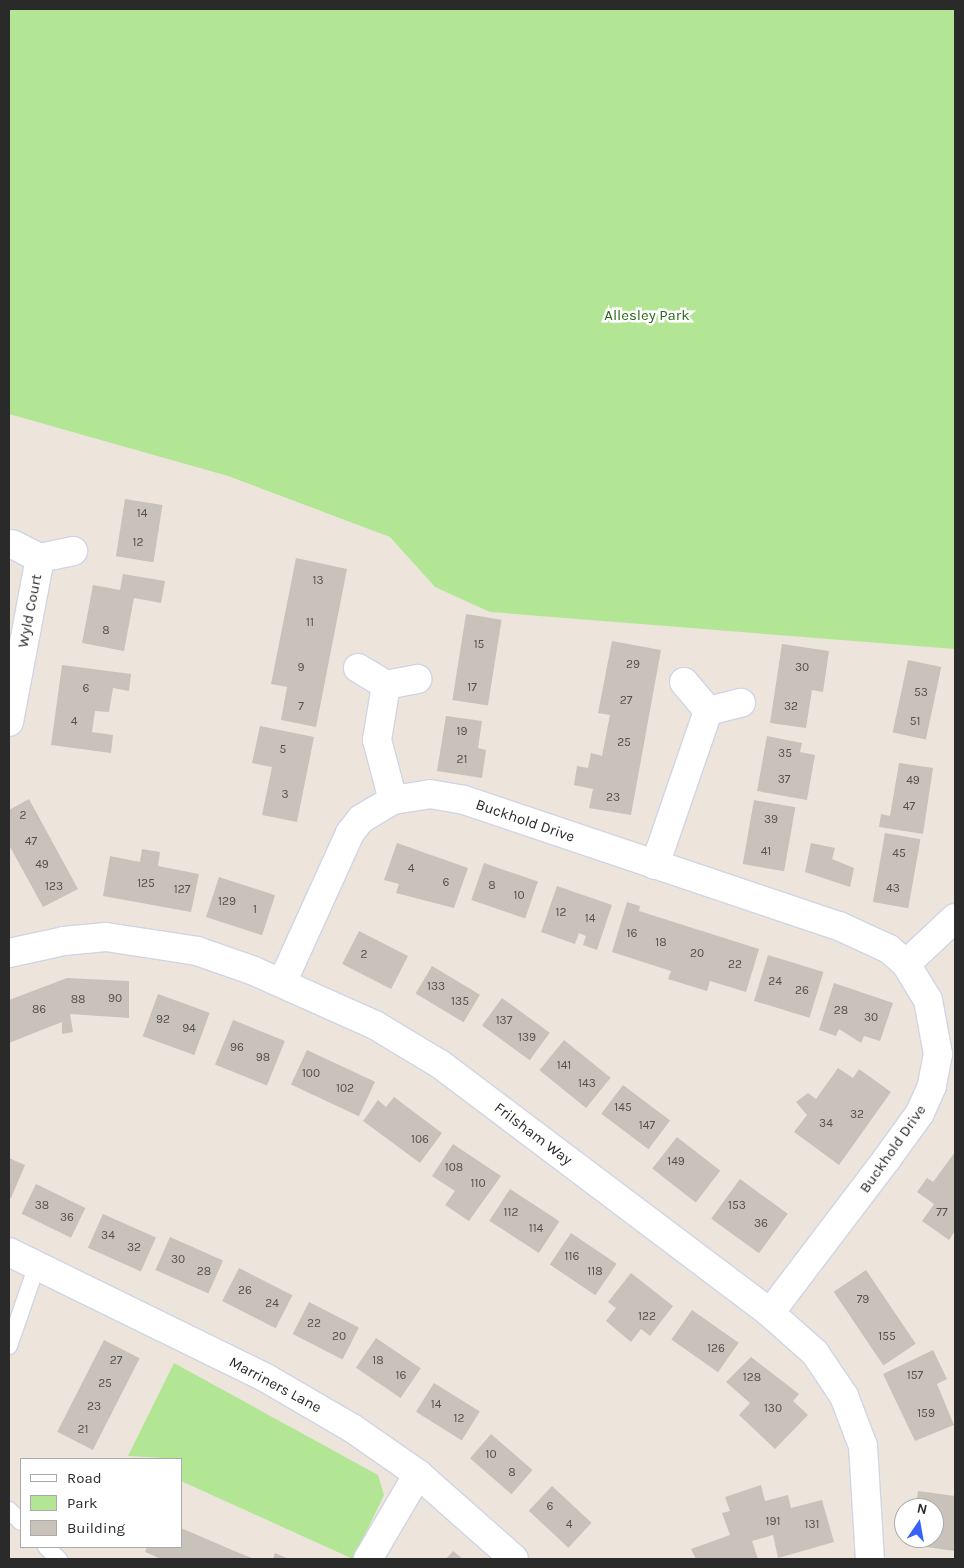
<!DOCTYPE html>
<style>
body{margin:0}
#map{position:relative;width:964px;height:1568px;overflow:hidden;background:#ede5db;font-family:Karla,sans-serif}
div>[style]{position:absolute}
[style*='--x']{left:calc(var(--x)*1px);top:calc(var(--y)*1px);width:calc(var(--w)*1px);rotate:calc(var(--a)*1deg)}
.green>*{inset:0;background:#b2e694}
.building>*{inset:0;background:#c8c2ba;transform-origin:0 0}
.roads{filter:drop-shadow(1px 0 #d0d4e4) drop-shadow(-1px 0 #d0d4e4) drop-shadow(0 1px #d0d4e4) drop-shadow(0 -1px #d0d4e4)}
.service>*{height:16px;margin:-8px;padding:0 8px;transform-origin:8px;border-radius:8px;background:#fff}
.minor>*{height:28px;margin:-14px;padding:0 14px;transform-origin:14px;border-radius:14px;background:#fff}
span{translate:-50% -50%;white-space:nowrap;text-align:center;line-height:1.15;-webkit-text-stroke:5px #fff;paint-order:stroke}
.number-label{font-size:12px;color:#52504e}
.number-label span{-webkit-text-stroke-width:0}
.park-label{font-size:15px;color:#296a16}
.street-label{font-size:15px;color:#2a2a2a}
.frame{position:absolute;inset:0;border:10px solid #2a2a2a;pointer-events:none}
.legend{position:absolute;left:20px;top:1458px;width:162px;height:90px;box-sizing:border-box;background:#fff;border:1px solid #aaa;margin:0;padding:6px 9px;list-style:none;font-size:15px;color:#2a2a2a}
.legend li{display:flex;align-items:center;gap:10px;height:25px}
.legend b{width:25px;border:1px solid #aaa}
.north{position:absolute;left:894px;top:1498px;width:50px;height:50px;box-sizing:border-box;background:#fff;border:1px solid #aaa;border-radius:50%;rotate:12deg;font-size:14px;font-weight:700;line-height:20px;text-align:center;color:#2a2a2a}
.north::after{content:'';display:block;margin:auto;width:18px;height:22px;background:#355fff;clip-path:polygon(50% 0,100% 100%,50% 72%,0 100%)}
</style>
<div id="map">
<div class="green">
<div style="clip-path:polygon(9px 9px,955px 9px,955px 649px,490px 612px,435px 587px,390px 537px,228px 476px,9px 414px)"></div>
<div style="clip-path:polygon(174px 1363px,378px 1475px,384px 1495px,353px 1559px,181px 1481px,181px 1459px,128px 1456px)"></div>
</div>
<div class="building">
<div style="left:125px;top:499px;width:38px;height:58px;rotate:9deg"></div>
<div style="clip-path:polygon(296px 558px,347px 569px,316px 727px,281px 720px,287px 687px,271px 684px)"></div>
<div style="clip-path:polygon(123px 574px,165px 581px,161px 603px,134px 598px,124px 651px,82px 643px,93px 585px,120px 590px)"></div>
<div style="left:466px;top:614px;width:36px;height:87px;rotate:9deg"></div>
<div style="clip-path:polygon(612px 641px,661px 650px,631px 815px,589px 808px,593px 789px,574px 785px,577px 766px,588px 768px,591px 753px,602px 756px,610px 715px,598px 713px)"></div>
<div style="clip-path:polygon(782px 644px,829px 651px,823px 692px,812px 690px,806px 728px,770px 723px)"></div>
<div style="left:908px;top:660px;width:34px;height:74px;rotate:12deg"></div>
<div style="clip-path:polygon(62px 665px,131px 674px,129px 691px,113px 688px,109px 712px,95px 711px,92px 732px,113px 735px,111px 753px,51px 745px)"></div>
<div style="clip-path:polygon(446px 716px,482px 721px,478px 748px,486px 750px,482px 778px,437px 771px)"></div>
<div style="clip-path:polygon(260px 726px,314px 737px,297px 822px,262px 815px,272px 767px,252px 763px)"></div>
<div style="clip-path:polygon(767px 736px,802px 743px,800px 752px,815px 755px,807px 800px,757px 791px)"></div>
<div style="clip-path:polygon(899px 763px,933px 768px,923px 834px,879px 827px,881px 814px,890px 816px)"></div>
<div style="clip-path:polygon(29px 799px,78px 889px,43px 907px,9px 845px,9px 810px)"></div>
<div style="left:754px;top:800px;width:42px;height:65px;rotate:10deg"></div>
<div style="left:885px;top:833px;width:36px;height:70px;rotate:10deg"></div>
<div style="clip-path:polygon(397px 843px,468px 868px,454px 908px,396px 893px,399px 884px,384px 880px)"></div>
<div style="clip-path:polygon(811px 843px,835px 848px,832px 859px,854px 868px,850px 887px,805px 872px)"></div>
<div style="clip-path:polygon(142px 849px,160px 852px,158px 866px,199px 874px,191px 912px,103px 896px,110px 856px,140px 862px)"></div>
<div style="left:484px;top:863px;width:57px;height:39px;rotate:19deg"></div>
<div style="left:219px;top:877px;width:59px;height:42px;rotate:18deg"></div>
<div style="clip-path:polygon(557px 886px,612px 905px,597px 950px,583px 945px,586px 936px,579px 933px,575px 944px,541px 932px)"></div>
<div style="clip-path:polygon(627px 902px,640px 906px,639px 911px,759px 949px,746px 992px,710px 981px,707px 991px,668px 979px,671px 971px,612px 952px)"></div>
<div style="left:359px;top:931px;width:55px;height:37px;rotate:27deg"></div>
<div style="left:768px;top:955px;width:58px;height:48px;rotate:17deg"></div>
<div style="left:432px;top:966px;width:56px;height:32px;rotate:31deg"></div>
<div style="clip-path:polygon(67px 978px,129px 981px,129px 1018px,70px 1014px,73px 1032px,62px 1034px,62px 1022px,9px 1043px,9px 1000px)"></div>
<div style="clip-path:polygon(834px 983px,893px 1003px,880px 1041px,864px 1036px,861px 1043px,839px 1029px,836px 1036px,819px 1030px)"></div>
<div style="left:158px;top:994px;width:55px;height:45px;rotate:20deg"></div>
<div style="left:502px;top:998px;width:59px;height:34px;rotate:36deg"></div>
<div style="left:233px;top:1020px;width:56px;height:48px;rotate:22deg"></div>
<div style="left:564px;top:1040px;width:60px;height:39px;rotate:39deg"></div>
<div style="left:307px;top:1050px;width:75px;height:38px;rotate:25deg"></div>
<div style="clip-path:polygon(838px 1068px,853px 1078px,859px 1069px,891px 1092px,839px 1165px,794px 1132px,807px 1115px,796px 1102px,808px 1093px,816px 1099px)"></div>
<div style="left:623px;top:1085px;width:59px;height:36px;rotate:37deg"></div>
<div style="clip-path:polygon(394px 1097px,442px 1133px,420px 1163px,363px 1121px,378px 1100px,386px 1107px)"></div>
<div style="left:677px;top:1137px;width:55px;height:40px;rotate:38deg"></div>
<div style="clip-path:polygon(453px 1144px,501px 1176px,469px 1221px,445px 1205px,455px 1191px,432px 1176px)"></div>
<div style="clip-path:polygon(955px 1152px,955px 1231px,949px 1240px,922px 1221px,934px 1204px,917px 1192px,927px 1178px,933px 1182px)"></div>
<div style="clip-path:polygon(9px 1158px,25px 1165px,11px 1198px,9px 1198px)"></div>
<div style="left:740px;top:1179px;width:59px;height:49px;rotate:36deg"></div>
<div style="left:36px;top:1184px;width:55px;height:33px;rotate:26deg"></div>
<div style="left:510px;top:1189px;width:59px;height:38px;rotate:33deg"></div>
<div style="left:103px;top:1214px;width:58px;height:37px;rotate:24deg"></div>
<div style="left:571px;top:1233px;width:55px;height:38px;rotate:34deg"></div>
<div style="left:170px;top:1237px;width:58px;height:36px;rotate:24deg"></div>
<div style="left:239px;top:1268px;width:60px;height:37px;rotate:27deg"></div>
<div style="left:866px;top:1270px;width:89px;height:39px;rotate:56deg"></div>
<div style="clip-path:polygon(631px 1273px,673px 1306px,650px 1336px,641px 1329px,631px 1342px,606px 1321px,616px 1308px,608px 1302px)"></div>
<div style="left:309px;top:1302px;width:56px;height:36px;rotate:27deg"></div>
<div style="left:692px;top:1310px;width:57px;height:36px;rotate:35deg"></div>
<div style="left:376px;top:1338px;width:54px;height:36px;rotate:34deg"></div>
<div style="left:104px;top:1340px;width:40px;height:103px;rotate:27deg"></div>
<div style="clip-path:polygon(933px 1350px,947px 1379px,937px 1384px,954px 1425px,915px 1441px,883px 1374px)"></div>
<div style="clip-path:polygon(751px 1357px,799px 1394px,793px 1401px,808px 1415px,775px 1449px,739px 1415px,750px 1403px,726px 1382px)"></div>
<div style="left:434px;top:1383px;width:54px;height:34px;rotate:32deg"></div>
<div style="left:491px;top:1434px;width:55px;height:32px;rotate:41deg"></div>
<div style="clip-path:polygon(761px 1485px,765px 1501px,788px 1495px,791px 1508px,822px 1500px,834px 1542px,778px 1558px,773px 1535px,752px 1541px,758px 1559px,696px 1559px,691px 1549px,730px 1535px,722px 1513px,730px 1511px,725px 1497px)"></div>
<div style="left:552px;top:1486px;width:54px;height:34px;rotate:43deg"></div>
<div style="clip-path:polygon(918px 1491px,955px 1496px,955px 1551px,911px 1545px,912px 1538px,934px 1538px,934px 1508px,916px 1508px)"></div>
<div style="clip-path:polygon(181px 1528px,232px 1550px,254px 1559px,161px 1559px,145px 1552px,147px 1547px,181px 1547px)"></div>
<div style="clip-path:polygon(453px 1551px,463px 1559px,446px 1559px)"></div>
<div style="clip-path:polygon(275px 1553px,289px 1559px,273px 1559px)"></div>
</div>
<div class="roads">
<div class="service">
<div style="--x:9;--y:1346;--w:86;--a:-70.9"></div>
<div style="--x:9;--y:1510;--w:17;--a:45"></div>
<div style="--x:46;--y:1547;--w:18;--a:43"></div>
</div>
<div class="minor">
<div style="--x:12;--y:544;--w:31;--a:27"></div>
<div style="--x:40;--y:558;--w:34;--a:-12"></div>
<div style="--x:358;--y:668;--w:33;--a:31"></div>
<div style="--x:386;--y:685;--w:32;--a:-11"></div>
<div style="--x:684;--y:682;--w:38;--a:50"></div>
<div style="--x:708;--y:711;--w:34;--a:-14"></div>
<div style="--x:386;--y:685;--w:56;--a:99.3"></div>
<div style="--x:377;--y:740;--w:62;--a:75.1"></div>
<div style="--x:9;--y:722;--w:167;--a:-79.3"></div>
<div style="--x:655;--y:865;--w:163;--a:-71"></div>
<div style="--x:9;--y:953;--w:56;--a:-12.3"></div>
<div style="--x:64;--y:941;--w:42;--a:-5.4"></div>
<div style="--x:106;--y:937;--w:92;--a:8.7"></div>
<div style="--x:197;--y:951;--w:60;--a:19.3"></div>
<div style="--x:254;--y:971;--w:133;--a:24.1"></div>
<div style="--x:375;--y:1025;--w:76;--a:31"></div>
<div style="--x:440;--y:1064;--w:413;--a:37"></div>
<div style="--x:770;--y:1313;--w:60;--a:41.6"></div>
<div style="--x:815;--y:1353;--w:52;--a:56"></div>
<div style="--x:844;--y:1396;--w:53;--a:69.2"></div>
<div style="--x:863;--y:1446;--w:113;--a:86.5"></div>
<div style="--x:906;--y:964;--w:67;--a:-43.2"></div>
<div style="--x:282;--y:983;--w:165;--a:-65.6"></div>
<div style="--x:350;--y:833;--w:18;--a:-52"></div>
<div style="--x:361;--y:819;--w:37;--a:-31"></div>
<div style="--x:393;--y:800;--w:37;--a:-9"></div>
<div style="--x:430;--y:794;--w:35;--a:10"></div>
<div style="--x:464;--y:800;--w:396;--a:18.6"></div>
<div style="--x:839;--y:926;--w:55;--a:24.7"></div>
<div style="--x:889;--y:949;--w:23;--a:41"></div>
<div style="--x:906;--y:964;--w:42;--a:58.6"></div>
<div style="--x:928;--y:1000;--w:55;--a:79.5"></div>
<div style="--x:938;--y:1054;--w:33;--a:101"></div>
<div style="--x:932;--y:1086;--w:30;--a:114"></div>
<div style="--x:920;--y:1113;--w:58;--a:125.9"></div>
<div style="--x:886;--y:1160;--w:192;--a:127.2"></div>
<div style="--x:9;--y:1252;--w:286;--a:26.1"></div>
<div style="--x:266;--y:1378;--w:99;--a:30.2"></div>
<div style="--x:352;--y:1428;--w:80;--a:34.9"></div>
<div style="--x:418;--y:1474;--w:128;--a:41.5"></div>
<div style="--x:368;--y:1559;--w:99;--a:-59.5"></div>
</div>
</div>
<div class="number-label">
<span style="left:142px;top:514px">14</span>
<span style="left:138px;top:543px">12</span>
<span style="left:318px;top:581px">13</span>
<span style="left:310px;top:623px">11</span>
<span style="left:106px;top:631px">8</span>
<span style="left:479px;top:645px">15</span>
<span style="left:633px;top:665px">29</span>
<span style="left:301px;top:668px">9</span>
<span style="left:802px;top:668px">30</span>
<span style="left:472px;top:688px">17</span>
<span style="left:86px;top:689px">6</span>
<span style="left:921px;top:693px">53</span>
<span style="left:626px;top:701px">27</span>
<span style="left:301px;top:707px">7</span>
<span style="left:791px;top:707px">32</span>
<span style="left:74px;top:722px">4</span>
<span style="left:915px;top:722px">51</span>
<span style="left:462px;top:732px">19</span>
<span style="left:624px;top:743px">25</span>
<span style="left:283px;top:750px">5</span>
<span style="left:785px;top:754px">35</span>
<span style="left:462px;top:760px">21</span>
<span style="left:784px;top:780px">37</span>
<span style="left:913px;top:781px">49</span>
<span style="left:285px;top:795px">3</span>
<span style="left:613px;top:798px">23</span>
<span style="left:909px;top:807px">47</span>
<span style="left:23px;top:816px">2</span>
<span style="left:771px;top:820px">39</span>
<span style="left:31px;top:842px">47</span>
<span style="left:766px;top:852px">41</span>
<span style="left:899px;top:854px">45</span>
<span style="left:42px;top:865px">49</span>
<span style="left:411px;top:869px">4</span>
<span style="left:446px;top:883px">6</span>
<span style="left:146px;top:884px">125</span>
<span style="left:492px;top:886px">8</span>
<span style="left:54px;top:887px">123</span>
<span style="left:893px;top:889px">43</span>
<span style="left:182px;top:890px">127</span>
<span style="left:519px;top:896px">10</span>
<span style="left:227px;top:902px">129</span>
<span style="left:255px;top:910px">1</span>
<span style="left:561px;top:913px">12</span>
<span style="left:590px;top:919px">14</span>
<span style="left:632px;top:934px">16</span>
<span style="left:661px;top:943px">18</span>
<span style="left:697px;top:954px">20</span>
<span style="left:364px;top:955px">2</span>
<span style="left:735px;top:965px">22</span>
<span style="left:775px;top:982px">24</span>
<span style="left:436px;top:987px">133</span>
<span style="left:802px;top:991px">26</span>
<span style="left:115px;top:999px">90</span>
<span style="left:78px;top:1000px">88</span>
<span style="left:460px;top:1002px">135</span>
<span style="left:39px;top:1010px">86</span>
<span style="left:841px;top:1011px">28</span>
<span style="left:871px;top:1018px">30</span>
<span style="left:163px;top:1020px">92</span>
<span style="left:504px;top:1021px">137</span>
<span style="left:189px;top:1029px">94</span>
<span style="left:527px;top:1038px">139</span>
<span style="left:237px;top:1048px">96</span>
<span style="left:263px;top:1058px">98</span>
<span style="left:564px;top:1066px">141</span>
<span style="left:311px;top:1074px">100</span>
<span style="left:587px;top:1084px">143</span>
<span style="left:345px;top:1089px">102</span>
<span style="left:623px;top:1108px">145</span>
<span style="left:857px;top:1115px">32</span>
<span style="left:826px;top:1124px">34</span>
<span style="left:647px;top:1126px">147</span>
<span style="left:420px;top:1140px">106</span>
<span style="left:676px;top:1162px">149</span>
<span style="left:454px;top:1168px">108</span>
<span style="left:478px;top:1184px">110</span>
<span style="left:42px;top:1206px">38</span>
<span style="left:737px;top:1206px">153</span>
<span style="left:511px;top:1213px">112</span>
<span style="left:942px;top:1213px">77</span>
<span style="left:67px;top:1218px">36</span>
<span style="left:761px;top:1224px">36</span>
<span style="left:536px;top:1229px">114</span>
<span style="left:108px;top:1236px">34</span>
<span style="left:134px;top:1248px">32</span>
<span style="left:572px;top:1257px">116</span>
<span style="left:178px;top:1260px">30</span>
<span style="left:204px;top:1272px">28</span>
<span style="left:595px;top:1272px">118</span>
<span style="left:245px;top:1291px">26</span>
<span style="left:863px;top:1300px">79</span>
<span style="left:272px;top:1304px">24</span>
<span style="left:647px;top:1317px">122</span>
<span style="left:314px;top:1324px">22</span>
<span style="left:339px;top:1337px">20</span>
<span style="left:887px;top:1337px">155</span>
<span style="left:716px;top:1349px">126</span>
<span style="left:116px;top:1361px">27</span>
<span style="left:378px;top:1361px">18</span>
<span style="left:401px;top:1376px">16</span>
<span style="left:915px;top:1376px">157</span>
<span style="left:752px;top:1378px">128</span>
<span style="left:105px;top:1384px">25</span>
<span style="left:436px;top:1405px">14</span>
<span style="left:94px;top:1407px">23</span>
<span style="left:773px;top:1409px">130</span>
<span style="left:926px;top:1414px">159</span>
<span style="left:459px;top:1419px">12</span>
<span style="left:83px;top:1430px">21</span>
<span style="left:491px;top:1455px">10</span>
<span style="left:512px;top:1473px">8</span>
<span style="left:550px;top:1507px">6</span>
<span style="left:773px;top:1522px">191</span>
<span style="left:569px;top:1525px">4</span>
<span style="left:812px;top:1525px">131</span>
</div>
<div class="park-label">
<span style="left:647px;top:316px">Allesley Park</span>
</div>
<div class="street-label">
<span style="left:30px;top:611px;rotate:-79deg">Wyld Court</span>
<span style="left:525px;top:821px;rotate:19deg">Buckhold Drive</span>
<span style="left:533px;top:1134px;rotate:37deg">Frilsham Way</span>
<span style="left:893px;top:1149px;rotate:-55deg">Buckhold Drive</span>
<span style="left:275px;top:1385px;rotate:28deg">Marriners Lane</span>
</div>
<div class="frame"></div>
<ul class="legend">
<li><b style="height:6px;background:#fff"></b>Road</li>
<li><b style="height:14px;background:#b2e694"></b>Park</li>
<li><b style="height:14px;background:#c8c2ba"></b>Building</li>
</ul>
<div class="north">N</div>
</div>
